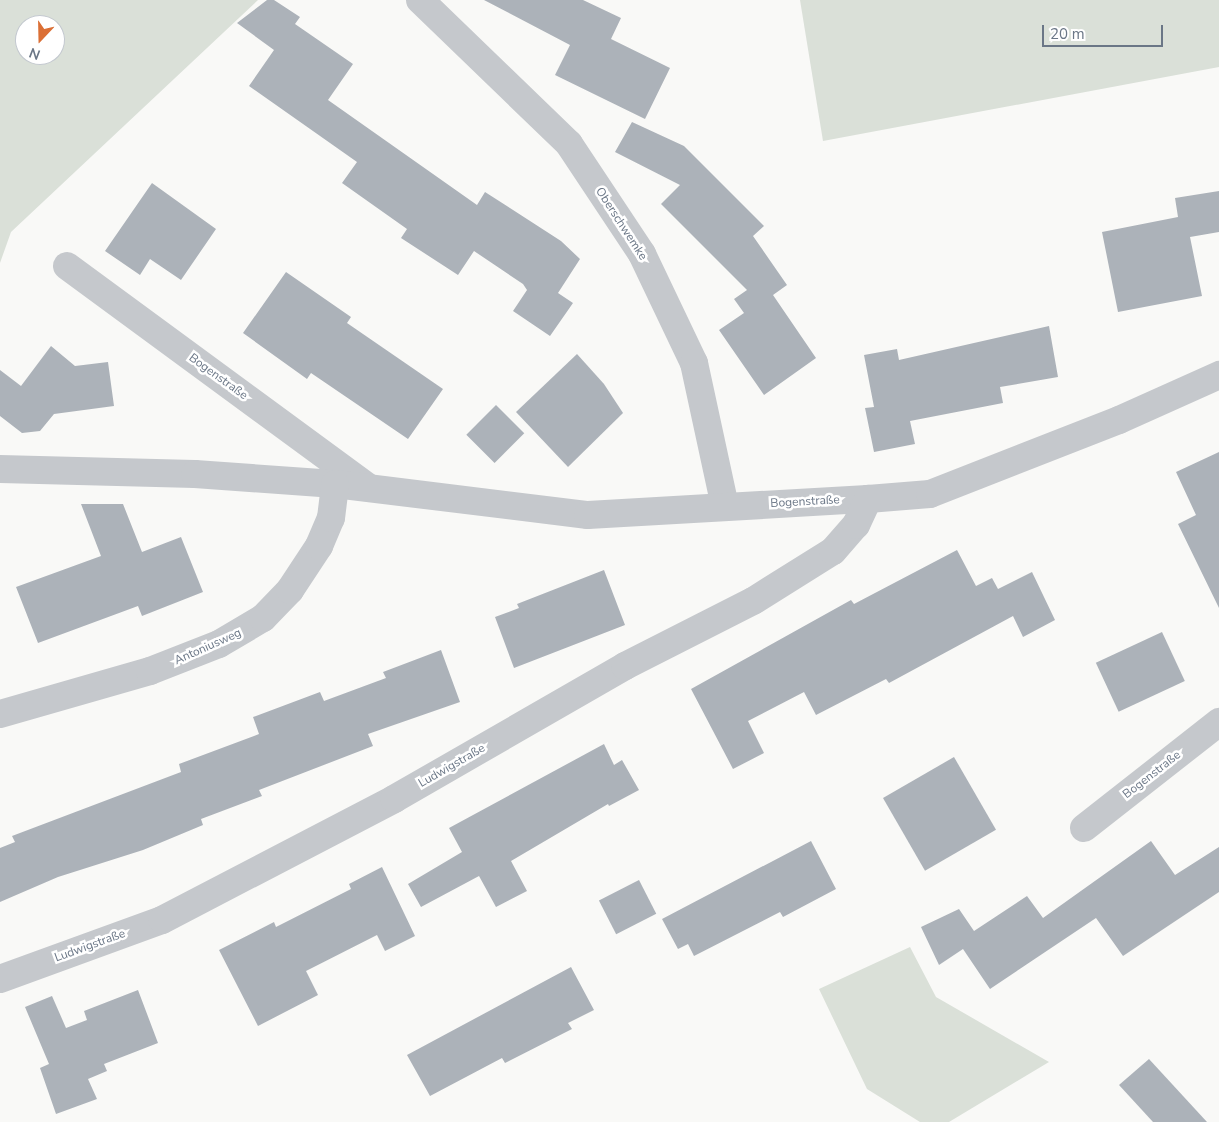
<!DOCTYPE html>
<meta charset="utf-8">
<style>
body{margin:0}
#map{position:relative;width:1219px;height:1122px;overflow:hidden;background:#f9f9f7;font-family:"Nunito Sans",sans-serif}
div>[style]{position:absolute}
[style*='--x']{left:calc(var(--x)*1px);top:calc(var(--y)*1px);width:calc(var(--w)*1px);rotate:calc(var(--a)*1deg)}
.green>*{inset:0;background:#dae0d8}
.building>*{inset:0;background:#acb2b9;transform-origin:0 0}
.minor>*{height:28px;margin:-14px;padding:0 14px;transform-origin:14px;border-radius:14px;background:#c5c8cc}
span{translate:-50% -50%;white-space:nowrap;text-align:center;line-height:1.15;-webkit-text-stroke:5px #fff;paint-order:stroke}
.street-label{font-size:12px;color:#6a7686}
.north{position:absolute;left:15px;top:15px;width:50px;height:50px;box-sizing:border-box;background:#fff;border:1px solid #c3c8cf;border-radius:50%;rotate:201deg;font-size:14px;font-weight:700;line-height:20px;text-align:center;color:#6a7686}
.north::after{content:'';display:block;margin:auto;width:18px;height:22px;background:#db6f35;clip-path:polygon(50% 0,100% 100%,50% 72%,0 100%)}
.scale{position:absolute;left:1042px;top:25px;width:121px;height:22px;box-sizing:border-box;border:2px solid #6a7686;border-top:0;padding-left:6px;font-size:15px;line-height:18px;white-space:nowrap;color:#6a7686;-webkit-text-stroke:4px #fff;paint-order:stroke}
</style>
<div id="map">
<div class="green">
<div style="clip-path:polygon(evenodd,0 0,258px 0,11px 232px,0 263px,0 0,25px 25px,55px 25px,55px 55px,25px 55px,25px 25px)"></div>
<div style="clip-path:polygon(800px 0,1219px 0,1219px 67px,823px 141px)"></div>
<div style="clip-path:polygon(910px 947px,936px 997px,1049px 1062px,949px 1122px,920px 1122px,867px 1089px,819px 989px)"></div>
</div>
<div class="building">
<div style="clip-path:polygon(267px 0,274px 0,300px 17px,295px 24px,353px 64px,328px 100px,477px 205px,485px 192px,561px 241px,580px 259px,558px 293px,573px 303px,550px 336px,513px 311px,527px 290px,523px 284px,474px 251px,458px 275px,401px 238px,407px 229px,342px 183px,357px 162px,249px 86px,274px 50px,237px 23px)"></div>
<div style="clip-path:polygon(484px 0,583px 0,621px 18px,611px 39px,670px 68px,645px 119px,555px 75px,570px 45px)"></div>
<div style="clip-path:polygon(632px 122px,684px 146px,764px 226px,753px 236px,787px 285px,773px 295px,816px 358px,764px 395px,719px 330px,744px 313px,734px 299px,747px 290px,661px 204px,680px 185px,615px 152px)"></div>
<div style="clip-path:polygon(152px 183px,216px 229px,181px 280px,150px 259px,140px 275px,105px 251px)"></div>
<div style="clip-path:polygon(1219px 191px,1219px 232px,1190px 237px,1202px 296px,1118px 312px,1102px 232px,1178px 217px,1175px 198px)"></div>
<div style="clip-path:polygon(286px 272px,351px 317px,347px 323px,443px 389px,408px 439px,311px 373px,307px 379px,243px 333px)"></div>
<div style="clip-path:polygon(1049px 326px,1058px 377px,1000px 387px,1003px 403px,910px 421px,915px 444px,874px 452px,865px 408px,874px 407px,864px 355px,897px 349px,899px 360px)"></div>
<div style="clip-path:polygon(51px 346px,75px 366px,108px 362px,114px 406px,54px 414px,40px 431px,22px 433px,0 416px,0 370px,21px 386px)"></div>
<div style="clip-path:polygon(577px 354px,604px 384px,623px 413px,568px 467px,516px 412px)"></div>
<div style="left:496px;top:405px;width:40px;height:42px;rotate:45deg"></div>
<div style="clip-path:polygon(1219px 452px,1219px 608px,1178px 524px,1196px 515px,1176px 472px)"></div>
<div style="clip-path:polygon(81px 504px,123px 504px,142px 552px,181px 537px,203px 592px,142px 616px,138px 606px,38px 643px,16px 587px,101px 556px)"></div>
<div style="clip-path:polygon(957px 550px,976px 586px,992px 578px,998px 589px,1032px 572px,1055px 620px,1023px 637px,1013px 616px,889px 683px,886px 679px,816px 715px,804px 692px,748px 721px,764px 753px,733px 769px,691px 689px,851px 600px,854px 604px)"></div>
<div style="clip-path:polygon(604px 570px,625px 625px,514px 668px,495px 617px,519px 608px,517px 604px)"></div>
<div style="left:1162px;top:632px;width:54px;height:73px;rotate:65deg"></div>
<div style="clip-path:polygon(441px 650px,460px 702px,368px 734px,373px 746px,259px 790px,262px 796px,201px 819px,203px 825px,143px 850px,58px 877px,0 902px,0 848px,15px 842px,12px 836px,181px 772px,179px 764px,259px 734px,253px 717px,320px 692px,324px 701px,386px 678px,383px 672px)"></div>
<div style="clip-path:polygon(604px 744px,614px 765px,622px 760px,639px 790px,609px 806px,608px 804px,511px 861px,527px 891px,496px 907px,479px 876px,421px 907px,408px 884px,462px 852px,449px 828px)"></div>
<div style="left:954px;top:757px;width:84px;height:82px;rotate:60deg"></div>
<div style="clip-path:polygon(811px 841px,836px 889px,783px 917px,780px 912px,694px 956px,688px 944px,678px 949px,662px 919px)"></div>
<div style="clip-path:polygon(1151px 841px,1175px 875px,1219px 847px,1219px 892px,1123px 956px,1096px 918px,990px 989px,963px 949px,939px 965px,921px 927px,959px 909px,974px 931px,1027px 896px,1043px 918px)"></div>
<div style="clip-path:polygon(382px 867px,415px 936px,385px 951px,377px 935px,306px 971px,318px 995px,258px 1026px,219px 950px,274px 922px,276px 927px,351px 889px,349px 884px)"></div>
<div style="left:639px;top:880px;width:38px;height:45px;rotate:63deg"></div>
<div style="clip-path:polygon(571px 967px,594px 1010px,568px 1023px,572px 1029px,505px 1063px,502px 1058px,430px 1096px,407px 1055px)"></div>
<div style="clip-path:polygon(138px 990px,158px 1043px,104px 1064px,107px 1071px,88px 1079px,97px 1099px,56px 1114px,40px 1068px,49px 1064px,25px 1007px,52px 996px,66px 1028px,87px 1020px,84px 1011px)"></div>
<div style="clip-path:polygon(1149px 1059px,1207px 1122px,1153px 1122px,1119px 1085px)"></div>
</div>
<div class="minor">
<div style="--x:420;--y:0;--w:207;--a:44"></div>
<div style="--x:569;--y:144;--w:132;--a:56.4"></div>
<div style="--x:642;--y:254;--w:121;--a:64.5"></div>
<div style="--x:694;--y:363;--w:146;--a:77.8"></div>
<div style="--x:67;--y:266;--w:373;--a:36.3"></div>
<div style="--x:0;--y:469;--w:195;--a:1.5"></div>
<div style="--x:195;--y:474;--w:140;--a:4.1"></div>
<div style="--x:335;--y:484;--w:255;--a:7"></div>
<div style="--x:588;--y:515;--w:280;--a:-3.3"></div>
<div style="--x:868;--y:499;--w:62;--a:-4.6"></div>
<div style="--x:930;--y:494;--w:203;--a:-21.4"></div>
<div style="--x:1119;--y:420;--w:110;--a:-24.2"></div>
<div style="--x:0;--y:714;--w:156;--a:-16"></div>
<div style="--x:150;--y:671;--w:74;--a:-21.4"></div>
<div style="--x:219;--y:644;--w:51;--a:-30.6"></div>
<div style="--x:263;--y:618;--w:39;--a:-46"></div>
<div style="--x:290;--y:590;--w:53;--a:-56.6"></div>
<div style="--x:319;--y:546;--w:30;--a:-67"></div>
<div style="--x:331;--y:518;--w:34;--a:-83"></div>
<div style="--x:1084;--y:828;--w:172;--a:-38.1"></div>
<div style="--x:0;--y:979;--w:172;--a:-20"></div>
<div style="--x:162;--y:920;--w:262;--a:-27.5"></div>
<div style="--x:394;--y:799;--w:267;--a:-29.9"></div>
<div style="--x:625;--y:666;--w:144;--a:-26.9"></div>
<div style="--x:753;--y:601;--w:94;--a:-32"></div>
<div style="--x:833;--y:551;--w:35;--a:-49"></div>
<div style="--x:856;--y:525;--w:29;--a:-65"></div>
</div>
<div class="street-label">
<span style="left:621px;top:224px;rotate:57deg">Oberschwemke</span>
<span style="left:218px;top:377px;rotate:36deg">Bogenstraße</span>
<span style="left:805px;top:502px;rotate:-3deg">Bogenstraße</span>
<span style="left:208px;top:647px;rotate:-24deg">Antoniusweg</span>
<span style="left:452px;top:766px;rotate:-30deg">Ludwigstraße</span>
<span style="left:1152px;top:775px;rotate:-38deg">Bogenstraße</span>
<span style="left:90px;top:946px;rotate:-20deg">Ludwigstraße</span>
</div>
<div class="north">N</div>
<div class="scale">20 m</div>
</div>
